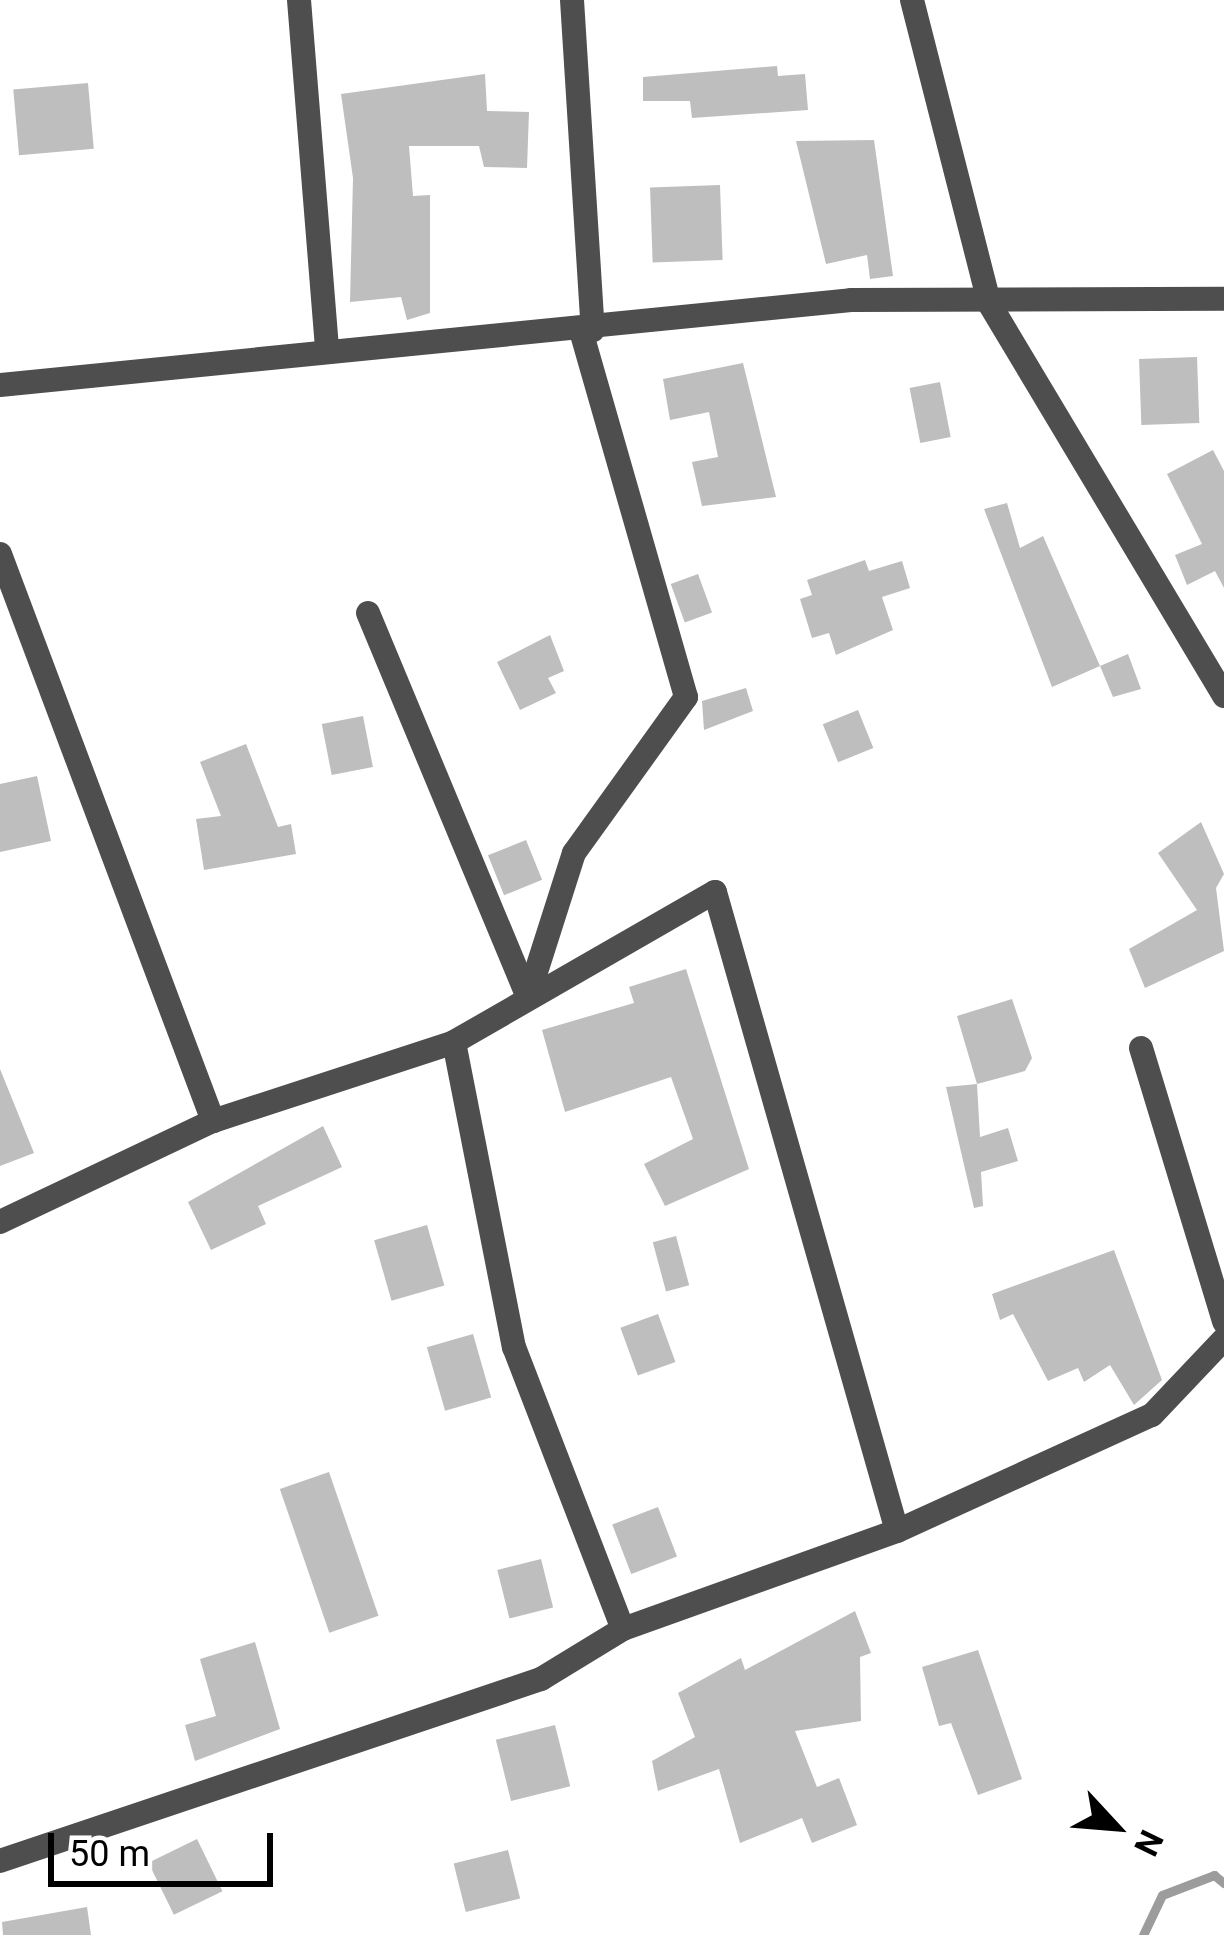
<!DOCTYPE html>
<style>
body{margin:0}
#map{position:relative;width:1224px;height:1935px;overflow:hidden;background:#fff;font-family:Roboto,sans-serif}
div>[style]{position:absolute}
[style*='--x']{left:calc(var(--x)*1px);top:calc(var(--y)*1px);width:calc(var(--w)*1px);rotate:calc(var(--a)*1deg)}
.stream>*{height:9px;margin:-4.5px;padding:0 4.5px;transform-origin:4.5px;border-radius:4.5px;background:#9c9c9c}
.building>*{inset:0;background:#bebebe;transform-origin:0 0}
.street>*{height:24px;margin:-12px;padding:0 12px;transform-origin:12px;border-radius:12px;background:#4e4e4e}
span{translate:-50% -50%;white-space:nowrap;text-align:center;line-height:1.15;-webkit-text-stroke:9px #fff;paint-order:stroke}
.north{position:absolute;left:1056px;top:1767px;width:120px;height:120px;-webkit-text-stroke:9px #fff;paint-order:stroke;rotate:116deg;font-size:33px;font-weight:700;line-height:48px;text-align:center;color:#000}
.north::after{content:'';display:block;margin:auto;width:42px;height:54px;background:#000;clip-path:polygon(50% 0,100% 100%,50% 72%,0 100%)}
.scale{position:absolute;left:48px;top:1833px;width:225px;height:54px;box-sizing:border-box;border:6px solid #000;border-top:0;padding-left:15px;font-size:36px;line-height:42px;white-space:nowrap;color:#000;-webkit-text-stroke:9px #fff;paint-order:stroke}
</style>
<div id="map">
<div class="stream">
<div style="--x:1143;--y:1935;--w:44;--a:-64.6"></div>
<div style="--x:1162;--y:1895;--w:56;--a:-21"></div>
<div style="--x:1214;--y:1875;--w:13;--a:39"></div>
</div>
<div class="building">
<div style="clip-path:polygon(777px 66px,778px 76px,805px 74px,808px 110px,692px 118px,690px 101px,643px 101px,643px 77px)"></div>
<div style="clip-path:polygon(485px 74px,487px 111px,529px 112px,527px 168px,484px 167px,479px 146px,409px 146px,413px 196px,430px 195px,430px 313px,407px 320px,401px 297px,350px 302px,353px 178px,341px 94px)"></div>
<div style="left:88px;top:83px;width:66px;height:75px;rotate:85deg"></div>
<div style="clip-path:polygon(874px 140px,893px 276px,870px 279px,867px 255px,826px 264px,796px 141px)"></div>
<div style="left:720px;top:185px;width:75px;height:70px;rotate:88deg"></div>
<div style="left:1197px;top:357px;width:66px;height:58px;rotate:88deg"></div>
<div style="clip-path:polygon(743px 363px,776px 497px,702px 506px,692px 462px,718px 457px,709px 412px,670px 420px,663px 379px)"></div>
<div style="left:940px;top:382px;width:56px;height:31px;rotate:79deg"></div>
<div style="clip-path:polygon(1213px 450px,1224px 471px,1224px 588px,1215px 571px,1187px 585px,1175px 555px,1202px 544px,1167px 474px)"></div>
<div style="clip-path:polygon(1007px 503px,1020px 548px,1043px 536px,1100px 666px,1052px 687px,984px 509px)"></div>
<div style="clip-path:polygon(865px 560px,869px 571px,902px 561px,910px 588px,882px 597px,893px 630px,836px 655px,829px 633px,812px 638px,800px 599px,812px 595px,807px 580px)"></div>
<div style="left:698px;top:574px;width:41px;height:29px;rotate:70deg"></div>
<div style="clip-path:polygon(550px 635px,564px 671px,548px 678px,556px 693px,520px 710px,497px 662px)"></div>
<div style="clip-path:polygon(1128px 654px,1141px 689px,1113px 697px,1100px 666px)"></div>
<div style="clip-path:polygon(746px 688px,753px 711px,704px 730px,702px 701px)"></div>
<div style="left:858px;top:710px;width:41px;height:38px;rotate:68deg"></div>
<div style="left:363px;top:716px;width:52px;height:42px;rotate:79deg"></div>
<div style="clip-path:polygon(246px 744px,278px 827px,291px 824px,296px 854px,204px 870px,196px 819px,221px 816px,200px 762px)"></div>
<div style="clip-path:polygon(37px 776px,51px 841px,0 852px,0 784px)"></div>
<div style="clip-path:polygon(1201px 822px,1224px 874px,1216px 888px,1224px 951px,1145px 988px,1129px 949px,1197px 910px,1158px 853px)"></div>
<div style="left:526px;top:840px;width:43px;height:41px;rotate:68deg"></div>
<div style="clip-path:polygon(686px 969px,749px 1169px,665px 1206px,644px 1164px,693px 1139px,671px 1077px,565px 1112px,542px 1030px,634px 1003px,629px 987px)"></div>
<div style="clip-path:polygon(1012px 999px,1032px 1058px,1025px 1071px,977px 1084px,980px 1137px,1008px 1128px,1018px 1161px,981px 1172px,983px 1206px,974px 1208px,946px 1087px,977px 1084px,957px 1016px)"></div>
<div style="clip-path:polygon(0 1069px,34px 1153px,0 1166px)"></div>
<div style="clip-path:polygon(323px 1126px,342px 1167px,258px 1206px,266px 1224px,211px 1250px,188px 1202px)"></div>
<div style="left:427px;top:1225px;width:63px;height:55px;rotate:74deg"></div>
<div style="left:676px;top:1236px;width:51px;height:24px;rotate:75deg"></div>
<div style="clip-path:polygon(1114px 1250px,1162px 1380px,1134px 1405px,1110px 1365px,1084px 1382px,1078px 1368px,1048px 1381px,1013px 1314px,1000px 1320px,992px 1294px)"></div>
<div style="left:658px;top:1314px;width:51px;height:40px;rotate:70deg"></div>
<div style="left:473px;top:1334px;width:66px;height:48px;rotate:74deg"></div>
<div style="left:329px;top:1472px;width:152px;height:52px;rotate:71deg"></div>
<div style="left:658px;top:1507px;width:53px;height:49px;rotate:69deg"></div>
<div style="left:541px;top:1559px;width:50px;height:45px;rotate:76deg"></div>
<div style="clip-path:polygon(855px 1611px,871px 1653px,860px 1657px,861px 1721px,795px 1731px,817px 1787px,839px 1778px,857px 1825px,812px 1843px,802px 1818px,740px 1843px,719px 1769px,658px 1791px,652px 1761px,695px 1737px,678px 1693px,741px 1658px,745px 1670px)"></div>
<div style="clip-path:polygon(255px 1642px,280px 1729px,195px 1761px,185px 1725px,216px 1716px,200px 1659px)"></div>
<div style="clip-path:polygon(978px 1650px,1022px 1779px,978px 1795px,951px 1723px,939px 1726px,922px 1667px)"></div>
<div style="left:555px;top:1725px;width:63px;height:61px;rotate:76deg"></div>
<div style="left:197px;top:1839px;width:58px;height:54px;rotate:64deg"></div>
<div style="left:508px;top:1850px;width:50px;height:56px;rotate:76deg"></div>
<div style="clip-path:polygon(87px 1907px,91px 1935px,3px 1935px,2px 1922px)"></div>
</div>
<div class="street">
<div style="--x:299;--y:0;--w:352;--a:85.4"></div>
<div style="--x:572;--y:0;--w:331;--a:86.4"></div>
<div style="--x:912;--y:0;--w:313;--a:75.7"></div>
<div style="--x:989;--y:303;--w:458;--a:59.1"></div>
<div style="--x:0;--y:385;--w:855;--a:-5.7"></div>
<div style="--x:851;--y:300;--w:373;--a:-0.2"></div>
<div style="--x:0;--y:554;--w:606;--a:69.41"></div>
<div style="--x:368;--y:613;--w:416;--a:67.4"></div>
<div style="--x:528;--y:997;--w:151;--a:-72.3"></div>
<div style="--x:574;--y:853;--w:192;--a:-54.3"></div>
<div style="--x:686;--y:697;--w:380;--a:-106"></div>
<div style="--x:454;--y:1042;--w:311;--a:78.9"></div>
<div style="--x:514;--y:1347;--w:302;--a:68.9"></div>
<div style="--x:1141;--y:1048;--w:286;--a:73.1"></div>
<div style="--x:0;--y:1222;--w:236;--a:-25.4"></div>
<div style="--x:213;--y:1121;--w:254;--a:-18.1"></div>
<div style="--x:454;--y:1042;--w:301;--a:-29.9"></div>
<div style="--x:715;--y:892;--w:664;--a:74.1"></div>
<div style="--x:0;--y:1861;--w:571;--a:-18.59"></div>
<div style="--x:541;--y:1679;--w:96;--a:-31.4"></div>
<div style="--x:623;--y:1629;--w:291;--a:-19.7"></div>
<div style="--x:897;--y:1531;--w:280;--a:-24.5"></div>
<div style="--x:1152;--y:1415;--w:105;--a:-46.5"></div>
</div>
<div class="north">N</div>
<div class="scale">50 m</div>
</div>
